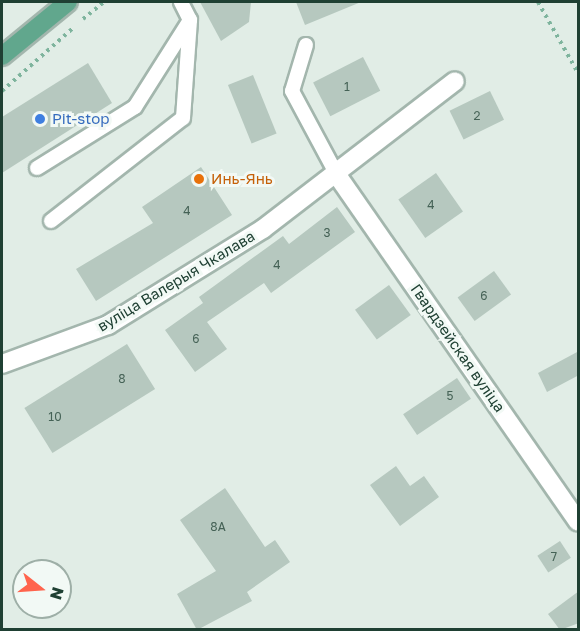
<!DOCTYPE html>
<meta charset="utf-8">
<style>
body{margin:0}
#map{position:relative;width:580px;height:631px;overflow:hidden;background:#e1ede6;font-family:"Golos Text",sans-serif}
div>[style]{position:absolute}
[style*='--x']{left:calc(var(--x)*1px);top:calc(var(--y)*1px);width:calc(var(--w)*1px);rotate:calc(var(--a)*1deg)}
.building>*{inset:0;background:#b6c8bf;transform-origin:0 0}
.path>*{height:4px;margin-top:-2px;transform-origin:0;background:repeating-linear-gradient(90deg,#7eb49d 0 3px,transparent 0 7.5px)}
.roads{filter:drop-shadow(2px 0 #a3b6ad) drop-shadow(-2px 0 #a3b6ad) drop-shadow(0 2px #a3b6ad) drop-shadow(0 -2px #a3b6ad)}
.lane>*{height:14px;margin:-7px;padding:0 7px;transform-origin:7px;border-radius:7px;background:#fff}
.street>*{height:18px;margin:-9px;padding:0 9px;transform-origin:9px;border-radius:9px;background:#fff}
.primary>*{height:18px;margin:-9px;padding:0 9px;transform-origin:9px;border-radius:9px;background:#61a78d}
.dots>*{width:16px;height:16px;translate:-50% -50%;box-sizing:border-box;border:3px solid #f2f9f5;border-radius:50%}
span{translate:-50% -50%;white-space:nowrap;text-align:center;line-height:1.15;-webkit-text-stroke:6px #f2f9f5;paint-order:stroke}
.number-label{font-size:12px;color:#456256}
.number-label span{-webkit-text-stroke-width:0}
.shop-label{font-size:15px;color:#366cbe}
.left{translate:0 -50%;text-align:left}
.food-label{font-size:15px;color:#c56008}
.street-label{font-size:15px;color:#1f4033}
.frame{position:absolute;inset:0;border:3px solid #1f4033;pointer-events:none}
.north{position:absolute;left:12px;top:559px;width:60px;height:60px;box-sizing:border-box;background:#f2f9f5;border:2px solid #9eafa7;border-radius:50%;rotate:107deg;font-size:16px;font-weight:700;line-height:24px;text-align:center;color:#1f4033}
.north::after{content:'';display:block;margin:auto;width:21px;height:27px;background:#ff644d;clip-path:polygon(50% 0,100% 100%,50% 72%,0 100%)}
</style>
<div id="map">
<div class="building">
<div style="clip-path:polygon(200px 2px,251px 2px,249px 22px,221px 41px)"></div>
<div style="clip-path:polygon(296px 2px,361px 2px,305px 25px)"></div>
<div style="left:363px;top:57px;width:38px;height:56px;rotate:63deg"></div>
<div style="clip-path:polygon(88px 63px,112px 103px,2px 173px,2px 117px)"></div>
<div style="left:253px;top:75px;width:63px;height:27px;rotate:68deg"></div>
<div style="left:490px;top:91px;width:32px;height:45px;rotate:64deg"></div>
<div style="clip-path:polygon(201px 167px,232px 215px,96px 301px,76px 269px,153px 223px,142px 207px)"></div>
<div style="left:436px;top:173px;width:47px;height:46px;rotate:55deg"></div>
<div style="clip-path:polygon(337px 207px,355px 232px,271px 293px,264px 283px,207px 322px,227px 349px,195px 372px,165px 330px,203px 303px,199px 297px,283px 236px,289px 244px)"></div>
<div style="left:494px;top:271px;width:29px;height:45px;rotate:54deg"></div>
<div style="left:389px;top:285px;width:37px;height:42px;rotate:54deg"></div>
<div style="left:127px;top:344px;width:53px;height:121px;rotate:58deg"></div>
<div style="clip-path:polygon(579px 351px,579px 375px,547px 392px,538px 373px)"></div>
<div style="left:457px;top:378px;width:25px;height:65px;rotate:56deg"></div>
<div style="clip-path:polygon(396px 466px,410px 486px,424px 476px,439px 497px,400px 526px,370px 485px)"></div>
<div style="clip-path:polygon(225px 488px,265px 547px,275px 540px,290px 562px,247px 592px,252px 601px,197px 630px,177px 594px,216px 571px,180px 520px)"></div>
<div style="left:560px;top:541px;width:20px;height:27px;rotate:57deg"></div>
<div style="clip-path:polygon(579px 591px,579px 623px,560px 630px,548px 614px)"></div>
</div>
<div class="path">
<div style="--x:538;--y:2;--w:81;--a:60.6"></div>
<div style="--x:83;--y:19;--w:27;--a:-39"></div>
<div style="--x:2;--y:91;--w:95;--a:-41.6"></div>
</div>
<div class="roads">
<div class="lane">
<div style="--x:306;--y:45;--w:48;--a:106.9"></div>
<div style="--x:292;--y:91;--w:95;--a:61.8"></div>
<div style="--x:37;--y:168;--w:115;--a:-31.9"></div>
<div style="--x:135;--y:107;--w:103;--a:-57.7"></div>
<div style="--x:190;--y:20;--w:20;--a:-117"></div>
<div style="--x:51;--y:221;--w:167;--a:-38"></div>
<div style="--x:183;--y:118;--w:98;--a:-85.9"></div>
</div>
<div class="street">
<div style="--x:337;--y:175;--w:422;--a:55.2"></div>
<div style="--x:2;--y:364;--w:113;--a:-20.2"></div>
<div style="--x:108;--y:325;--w:182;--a:-31.8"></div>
<div style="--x:263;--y:229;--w:242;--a:-37.6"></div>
</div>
<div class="primary">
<div style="--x:2;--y:56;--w:85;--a:-39.3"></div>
</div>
</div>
<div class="dots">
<div style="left:40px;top:119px;background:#3f7fe0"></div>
<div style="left:199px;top:179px;background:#e8710a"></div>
</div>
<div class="number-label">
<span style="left:347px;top:87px">1</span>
<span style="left:477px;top:116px">2</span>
<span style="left:431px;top:205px">4</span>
<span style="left:187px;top:211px">4</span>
<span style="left:327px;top:233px">3</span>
<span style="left:277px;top:265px">4</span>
<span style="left:484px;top:296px">6</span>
<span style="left:196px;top:339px">6</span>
<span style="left:122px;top:379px">8</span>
<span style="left:450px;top:396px">5</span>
<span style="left:55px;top:417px">10</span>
<span style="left:218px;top:527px">8А</span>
<span style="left:554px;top:557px">7</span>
</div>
<div class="shop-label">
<span class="left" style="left:52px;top:119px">Pit-stop</span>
</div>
<div class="food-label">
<span class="left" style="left:211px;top:179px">Инь-Янь</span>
</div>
<div class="street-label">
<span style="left:176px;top:281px;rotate:-31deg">вуліца Валерыя Чкалава</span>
<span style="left:458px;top:348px;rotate:55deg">Гвардзейская вуліца</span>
</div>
<div class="frame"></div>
<div class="north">N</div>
</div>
